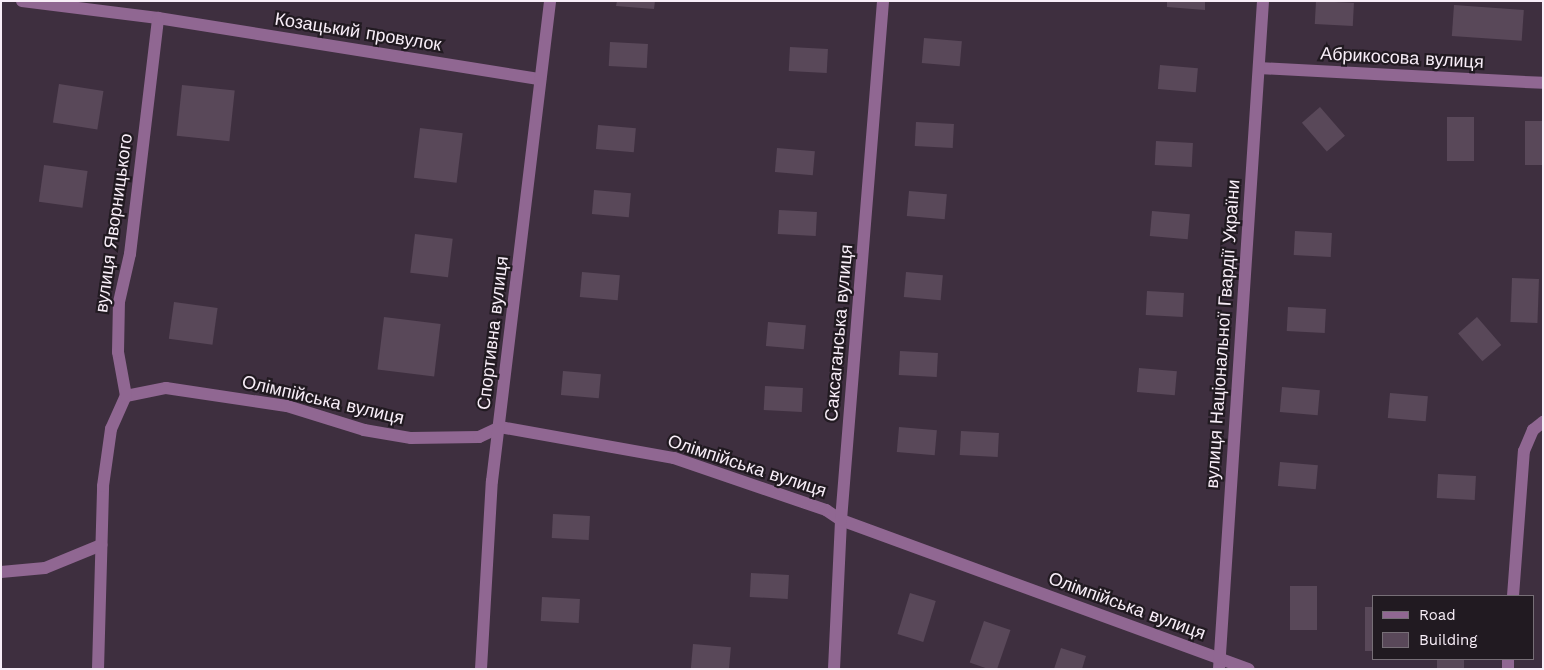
<!DOCTYPE html>
<meta charset="utf-8">
<style>
body{margin:0}
#map{position:relative;width:1544px;height:670px;overflow:hidden;background:#3e2f3f;font-family:"Work Sans",sans-serif}
div>[style]{position:absolute}
[style*='--x']{left:calc(var(--x)*1px);top:calc(var(--y)*1px);width:calc(var(--w)*1px);rotate:calc(var(--a)*1deg)}
.building>*{inset:0;background:#594859;transform-origin:0 0}
.minor>*{height:12px;margin:-6px;padding:0 6px;transform-origin:6px;border-radius:6px;background:#906792}
span{translate:-50% -50%;white-space:nowrap;text-align:center;line-height:1.15;-webkit-text-stroke:4.5px #211a21;paint-order:stroke}
.street-label{font-size:18px;color:#f8eef8}
.frame{position:absolute;inset:0;border:2px solid #f8eef8;pointer-events:none}
.legend{position:absolute;left:1372px;top:595px;width:162px;height:65px;box-sizing:border-box;background:#211a21;border:1px solid #776f77;margin:0;padding:6px 9px;list-style:none;font-size:15px;color:#f8eef8}
.legend li{display:flex;align-items:center;gap:10px;height:25px}
.legend b{width:25px;border:1px solid #776f77}
</style>
<div id="map">
<div class="building">
<div style="clip-path:polygon(617px 1px,655px 1px,654px 9px,616px 6px)"></div>
<div style="clip-path:polygon(1167px 1px,1205px 1px,1205px 10px,1167px 7px)"></div>
<div style="left:1316px;top:1px;width:38px;height:23px;rotate:3deg"></div>
<div style="left:1454px;top:5px;width:70px;height:31px;rotate:4deg"></div>
<div style="left:924px;top:38px;width:38px;height:25px;rotate:5deg"></div>
<div style="left:610px;top:42px;width:38px;height:24px;rotate:3deg"></div>
<div style="left:790px;top:47px;width:38px;height:24px;rotate:3deg"></div>
<div style="left:1160px;top:65px;width:38px;height:24px;rotate:5deg"></div>
<div style="left:59px;top:84px;width:45px;height:39px;rotate:9deg"></div>
<div style="left:182px;top:85px;width:53px;height:51px;rotate:6deg"></div>
<div style="left:1320px;top:107px;width:38px;height:24px;rotate:49deg"></div>
<div style="left:1447px;top:117px;width:27px;height:44px"></div>
<div style="left:1525px;top:121px;width:18px;height:44px"></div>
<div style="left:916px;top:122px;width:38px;height:24px;rotate:3deg"></div>
<div style="left:598px;top:125px;width:38px;height:24px;rotate:5deg"></div>
<div style="left:420px;top:128px;width:43px;height:50px;rotate:7deg"></div>
<div style="left:1156px;top:141px;width:37px;height:24px;rotate:3deg"></div>
<div style="left:777px;top:148px;width:38px;height:24px;rotate:5deg"></div>
<div style="left:44px;top:165px;width:44px;height:37px;rotate:8deg"></div>
<div style="left:594px;top:190px;width:37px;height:24px;rotate:5deg"></div>
<div style="left:909px;top:191px;width:38px;height:25px;rotate:5deg"></div>
<div style="left:779px;top:210px;width:38px;height:24px;rotate:3deg"></div>
<div style="left:1152px;top:211px;width:38px;height:25px;rotate:5deg"></div>
<div style="left:1295px;top:231px;width:37px;height:24px;rotate:3deg"></div>
<div style="left:415px;top:234px;width:38px;height:39px;rotate:7deg"></div>
<div style="left:582px;top:272px;width:38px;height:25px;rotate:5deg"></div>
<div style="left:906px;top:272px;width:37px;height:25px;rotate:5deg"></div>
<div style="left:1512px;top:278px;width:27px;height:44px;rotate:2deg"></div>
<div style="left:1147px;top:291px;width:37px;height:24px;rotate:3deg"></div>
<div style="left:174px;top:302px;width:44px;height:37px;rotate:8deg"></div>
<div style="left:1288px;top:307px;width:38px;height:24px;rotate:3deg"></div>
<div style="left:384px;top:317px;width:57px;height:53px;rotate:7deg"></div>
<div style="left:1477px;top:317px;width:37px;height:25px;rotate:49deg"></div>
<div style="left:768px;top:322px;width:38px;height:24px;rotate:5deg"></div>
<div style="left:900px;top:351px;width:38px;height:24px;rotate:3deg"></div>
<div style="left:1139px;top:368px;width:38px;height:24px;rotate:5deg"></div>
<div style="left:563px;top:371px;width:38px;height:24px;rotate:5deg"></div>
<div style="left:765px;top:386px;width:38px;height:24px;rotate:3deg"></div>
<div style="left:1282px;top:387px;width:38px;height:25px;rotate:5deg"></div>
<div style="left:1390px;top:393px;width:38px;height:25px;rotate:5deg"></div>
<div style="left:899px;top:427px;width:38px;height:25px;rotate:5deg"></div>
<div style="left:961px;top:431px;width:38px;height:24px;rotate:3deg"></div>
<div style="left:1280px;top:462px;width:38px;height:24px;rotate:5deg"></div>
<div style="left:1438px;top:474px;width:38px;height:24px;rotate:3deg"></div>
<div style="left:553px;top:514px;width:37px;height:24px;rotate:3deg"></div>
<div style="left:751px;top:573px;width:38px;height:24px;rotate:3deg"></div>
<div style="left:1290px;top:586px;width:27px;height:44px"></div>
<div style="left:910px;top:593px;width:27px;height:43px;rotate:17deg"></div>
<div style="left:542px;top:597px;width:38px;height:24px;rotate:3deg"></div>
<div style="left:1365px;top:607px;width:8px;height:44px"></div>
<div style="left:984px;top:621px;width:28px;height:44px;rotate:19deg"></div>
<div style="left:693px;top:644px;width:38px;height:24px;rotate:5deg"></div>
<div style="clip-path:polygon(1061px 648px,1086px 656px,1082px 669px,1054px 669px)"></div>
<div style="left:1437px;top:659px;width:27px;height:10px"></div>
</div>
<div class="minor">
<div style="--x:22;--y:1;--w:137;--a:7.1"></div>
<div style="--x:158;--y:18;--w:387;--a:9.1"></div>
<div style="--x:1259;--y:68;--w:284;--a:3"></div>
<div style="--x:126;--y:396;--w:41;--a:-11.3"></div>
<div style="--x:166;--y:388;--w:122;--a:8.5"></div>
<div style="--x:287;--y:406;--w:81;--a:17.3"></div>
<div style="--x:364;--y:430;--w:48;--a:9.7"></div>
<div style="--x:411;--y:438;--w:68;--a:-0.8"></div>
<div style="--x:479;--y:437;--w:23;--a:-25"></div>
<div style="--x:500;--y:427;--w:177;--a:10.1"></div>
<div style="--x:674;--y:458;--w:161;--a:18.9"></div>
<div style="--x:826;--y:510;--w:18;--a:34"></div>
<div style="--x:841;--y:520;--w:434;--a:20.1"></div>
<div style="--x:1;--y:572;--w:44;--a:-5.2"></div>
<div style="--x:45;--y:568;--w:61;--a:-22.3"></div>
<div style="--x:1513;--y:596;--w:145;--a:-85.7"></div>
<div style="--x:1524;--y:451;--w:23;--a:-67"></div>
<div style="--x:1533;--y:430;--w:13;--a:-39"></div>
<div style="--x:98;--y:669;--w:183;--a:-88.4"></div>
<div style="--x:103;--y:486;--w:58;--a:-82"></div>
<div style="--x:111;--y:429;--w:36;--a:-66"></div>
<div style="--x:126;--y:396;--w:45;--a:-100.3"></div>
<div style="--x:118;--y:352;--w:50;--a:-88.9"></div>
<div style="--x:119;--y:302;--w:49;--a:-77.1"></div>
<div style="--x:130;--y:254;--w:238;--a:-83.2"></div>
<div style="--x:481;--y:669;--w:188;--a:-86.7"></div>
<div style="--x:492;--y:481;--w:483;--a:-83.1"></div>
<div style="--x:834;--y:669;--w:149;--a:-87.3"></div>
<div style="--x:841;--y:520;--w:521;--a:-85.37"></div>
<div style="--x:1219;--y:669;--w:669;--a:-86.23"></div>
<div style="--x:1508;--y:669;--w:10;--a:-90"></div>
</div>
<div class="street-label">
<span style="left:358px;top:32px;rotate:9deg">Козацький провулок</span>
<span style="left:1402px;top:58px;rotate:3deg">Абрикосова вулиця</span>
<span style="left:114px;top:223px;rotate:-82deg">вулиця Яворницького</span>
<span style="left:493px;top:333px;rotate:-83deg">Спортивна вулиця</span>
<span style="left:839px;top:333px;rotate:-85deg">Саксаганська вулиця</span>
<span style="left:1223px;top:334px;rotate:-86deg">вулиця Національної Гвардії України</span>
<span style="left:323px;top:400px;rotate:13deg">Олімпійська вулиця</span>
<span style="left:747px;top:466px;rotate:18deg">Олімпійська вулиця</span>
<span style="left:1127px;top:606px;rotate:20deg">Олімпійська вулиця</span>
</div>
<div class="frame"></div>
<ul class="legend">
<li><b style="height:6px;background:#906792"></b>Road</li>
<li><b style="height:14px;background:#594859"></b>Building</li>
</ul>
</div>
